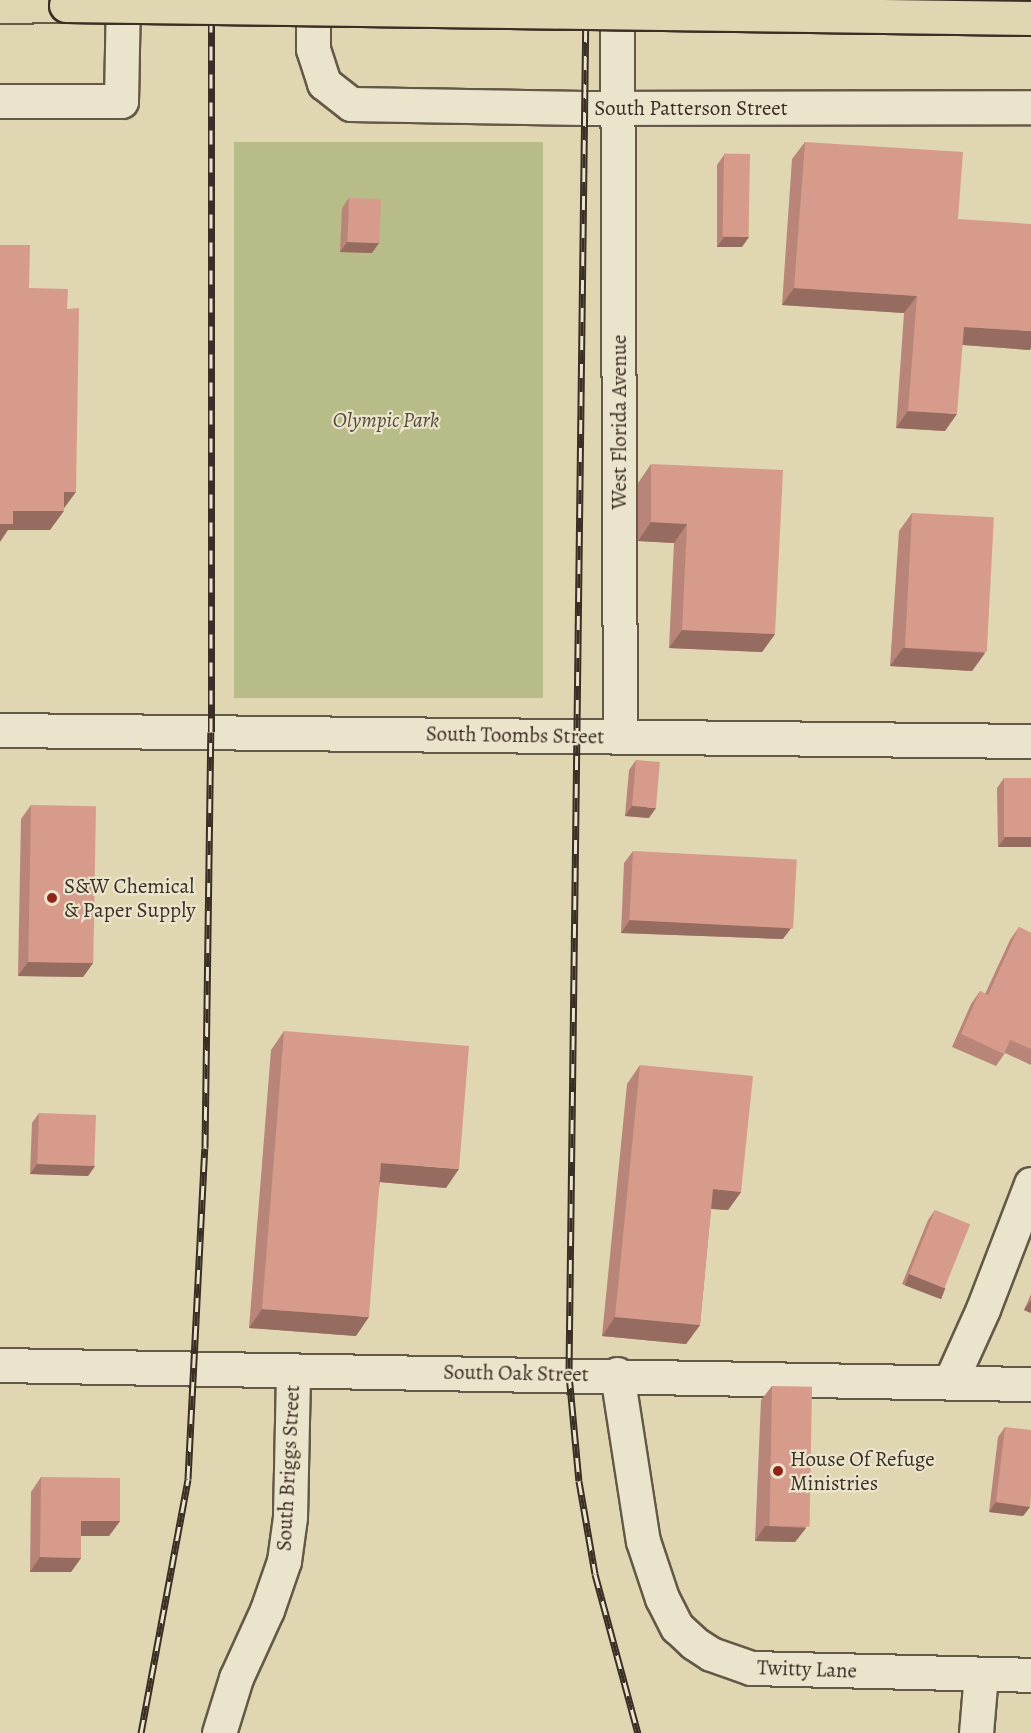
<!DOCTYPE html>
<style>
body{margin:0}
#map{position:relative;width:1031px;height:1733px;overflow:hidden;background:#e0d6b1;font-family:Alegreya,serif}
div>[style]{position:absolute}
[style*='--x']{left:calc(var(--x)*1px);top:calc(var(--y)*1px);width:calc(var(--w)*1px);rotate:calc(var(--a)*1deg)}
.green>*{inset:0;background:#b7bc88;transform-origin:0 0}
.roads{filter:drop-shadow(2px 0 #645847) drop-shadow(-2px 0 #645847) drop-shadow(0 2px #645847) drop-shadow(0 -2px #645847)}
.street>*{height:33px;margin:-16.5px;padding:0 16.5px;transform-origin:16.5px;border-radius:16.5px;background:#ebe4cc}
.secondary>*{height:33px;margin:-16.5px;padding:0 16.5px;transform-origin:16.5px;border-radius:16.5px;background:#ebe4cc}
.primary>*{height:33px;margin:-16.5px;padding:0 16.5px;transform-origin:16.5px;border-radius:16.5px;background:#e0d6b1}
.rail>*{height:7px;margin-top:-3.5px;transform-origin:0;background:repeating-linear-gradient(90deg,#ebe4cc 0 14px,#3b2e24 0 28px);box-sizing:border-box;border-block:2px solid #3b2e24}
.bridges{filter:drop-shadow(2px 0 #3b2e24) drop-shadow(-2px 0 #3b2e24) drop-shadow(0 2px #3b2e24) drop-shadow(0 -2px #3b2e24)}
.primary-bridge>*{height:33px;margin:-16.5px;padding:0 16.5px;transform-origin:16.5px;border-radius:16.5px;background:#e0d6b1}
.wall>*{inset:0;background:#b88578}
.shaded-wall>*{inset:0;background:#966c61;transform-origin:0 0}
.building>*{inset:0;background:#d69b8b;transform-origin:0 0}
.dots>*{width:16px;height:16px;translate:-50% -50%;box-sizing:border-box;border:3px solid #ebe4cc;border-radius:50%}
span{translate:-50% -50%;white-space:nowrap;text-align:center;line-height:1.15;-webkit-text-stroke:4.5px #ebe4cc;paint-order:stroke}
.street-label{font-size:21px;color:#3b2e24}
.park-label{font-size:21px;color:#544a38;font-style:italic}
.poi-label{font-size:21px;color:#3b2e24}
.left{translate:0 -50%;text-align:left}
</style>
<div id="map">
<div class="green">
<div style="left:234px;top:142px;width:309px;height:556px"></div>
</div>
<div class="roads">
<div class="street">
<div style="--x:313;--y:0;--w:49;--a:90"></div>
<div style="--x:313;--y:49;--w:36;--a:72"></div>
<div style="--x:324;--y:83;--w:34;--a:38"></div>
<div style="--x:351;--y:104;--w:233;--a:1"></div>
<div style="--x:584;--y:108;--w:447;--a:-0.1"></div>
<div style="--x:617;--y:0;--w:736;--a:89.77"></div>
<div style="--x:0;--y:101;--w:121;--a:0"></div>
<div style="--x:121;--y:101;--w:101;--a:-88.9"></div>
<div style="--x:0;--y:730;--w:1031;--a:0.61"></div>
<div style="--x:617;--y:1374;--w:169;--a:81.2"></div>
<div style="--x:643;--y:1541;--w:60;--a:71.6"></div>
<div style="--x:662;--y:1598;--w:33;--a:63"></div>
<div style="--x:677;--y:1627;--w:23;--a:43"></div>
<div style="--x:694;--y:1643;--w:20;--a:33"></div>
<div style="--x:711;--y:1654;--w:42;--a:19.3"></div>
<div style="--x:751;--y:1668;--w:280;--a:1.4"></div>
<div style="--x:219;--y:1733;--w:58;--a:-72.8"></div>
<div style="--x:236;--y:1678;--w:75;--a:-65.5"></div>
<div style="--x:267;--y:1610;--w:52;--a:-70.9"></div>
<div style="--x:284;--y:1561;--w:44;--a:-82.2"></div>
<div style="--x:290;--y:1517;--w:146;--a:-88.8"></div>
<div style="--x:976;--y:1733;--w:59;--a:-85.2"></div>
</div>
<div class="secondary">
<div style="--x:0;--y:1365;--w:1031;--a:1.06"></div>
<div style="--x:951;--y:1380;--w:78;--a:-65.7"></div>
<div style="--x:983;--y:1309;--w:134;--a:-69"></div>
</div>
<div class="primary">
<div style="--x:0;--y:6;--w:66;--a:-0.9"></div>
</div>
</div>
<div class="rail">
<div style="--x:586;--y:0;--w:1374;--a:90.71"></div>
<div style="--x:569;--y:1374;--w:107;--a:84.7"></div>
<div style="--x:579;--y:1481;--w:94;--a:80.2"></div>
<div style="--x:595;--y:1574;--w:165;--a:74.9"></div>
<div style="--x:141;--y:1733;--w:258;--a:-79.5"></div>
<div style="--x:188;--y:1479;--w:331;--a:-87.1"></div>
<div style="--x:205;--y:1148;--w:416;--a:-89.2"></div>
<div style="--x:211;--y:732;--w:732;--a:-90"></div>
</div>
<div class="bridges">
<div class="primary-bridge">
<div style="--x:66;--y:5;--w:965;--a:0.77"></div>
</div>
</div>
<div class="wall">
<div style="clip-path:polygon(805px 142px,958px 219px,1030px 350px,962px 345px,945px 431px,896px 428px,904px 313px,782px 305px,792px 159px)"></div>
<div style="clip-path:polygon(724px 155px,742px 247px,717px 247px,717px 165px)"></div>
<div style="clip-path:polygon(349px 198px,372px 253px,340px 252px,342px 208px)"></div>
<div style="clip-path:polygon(651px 464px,775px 634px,762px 652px,669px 648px,674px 543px,638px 541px,638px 483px)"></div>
<div style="clip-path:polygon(912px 513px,985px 653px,972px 671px,890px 666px,899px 531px)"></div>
<div style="clip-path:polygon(636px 760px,649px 818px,625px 816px,629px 770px)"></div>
<div style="clip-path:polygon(1004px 778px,1031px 778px,1031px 847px,998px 847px,997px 788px)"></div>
<div style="clip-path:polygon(31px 805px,93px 963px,83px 977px,18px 976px,21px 819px)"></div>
<div style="clip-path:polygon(633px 851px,783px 939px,621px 933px,624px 863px)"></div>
<div style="clip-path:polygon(1019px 927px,1031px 933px,1031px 1065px,1005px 1053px,996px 1066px,952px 1047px,971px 1004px,980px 991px,985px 994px,1010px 940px)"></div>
<div style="clip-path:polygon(284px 1031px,446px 1188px,380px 1182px,356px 1336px,249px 1328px,271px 1050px)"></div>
<div style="clip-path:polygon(640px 1065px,741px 1192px,728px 1210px,711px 1209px,700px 1325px,686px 1344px,602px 1336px,627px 1084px)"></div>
<div style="clip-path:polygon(39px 1113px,95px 1166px,88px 1176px,30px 1174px,32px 1123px)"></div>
<div style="clip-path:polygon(935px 1210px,938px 1298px,902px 1284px,928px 1220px)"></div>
<div style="clip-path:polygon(1031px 1294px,1031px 1313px,1024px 1310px)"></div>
<div style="clip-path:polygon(772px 1386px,806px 1528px,795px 1542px,755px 1541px,761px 1400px)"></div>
<div style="clip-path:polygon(1005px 1427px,1030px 1507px,1023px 1516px,989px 1512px,998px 1437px)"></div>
<div style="clip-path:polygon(41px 1477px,120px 1521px,109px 1536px,81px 1536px,81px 1558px,71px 1572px,30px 1572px,31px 1492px)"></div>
</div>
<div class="shaded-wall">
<div style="clip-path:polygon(724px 237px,749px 237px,742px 247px,717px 247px)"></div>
<div style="clip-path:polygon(347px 242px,379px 243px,372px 253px,340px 252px)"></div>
<div style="clip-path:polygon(794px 288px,917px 296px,904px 313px,782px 305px)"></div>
<div style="clip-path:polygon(964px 327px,1031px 331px,1031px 348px,1030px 350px,951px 344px)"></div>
<div style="clip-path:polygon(908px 411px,957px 414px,945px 431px,896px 428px)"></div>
<div style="clip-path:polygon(64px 492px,76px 492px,62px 511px)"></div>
<div style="clip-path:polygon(13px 511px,64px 511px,50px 530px,8px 530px,0 542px,0 524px)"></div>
<div style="clip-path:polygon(651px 522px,687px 524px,674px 543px,638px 541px)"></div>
<div style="clip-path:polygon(682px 630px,775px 634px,762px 652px,669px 648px)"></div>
<div style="clip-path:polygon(903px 648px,985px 653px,972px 671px,890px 666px)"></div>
<div style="clip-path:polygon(632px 806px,656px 808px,649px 818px,625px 816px)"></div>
<div style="clip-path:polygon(1005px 837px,1031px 837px,1031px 847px,998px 847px)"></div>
<div style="clip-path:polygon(630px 920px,792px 927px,783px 939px,621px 933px)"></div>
<div style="clip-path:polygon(28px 962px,93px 963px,83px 977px,18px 976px)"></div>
<div style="clip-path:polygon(381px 1163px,459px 1169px,446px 1188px,368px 1181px)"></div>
<div style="clip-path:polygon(37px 1164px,95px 1166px,88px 1176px,30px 1174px)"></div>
<div style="clip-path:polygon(713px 1189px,741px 1192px,728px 1210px,700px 1208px)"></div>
<div style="left:909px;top:1274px;width:39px;height:12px;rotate:21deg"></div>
<div style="clip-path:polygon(1031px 1300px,1031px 1313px,1024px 1310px)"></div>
<div style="clip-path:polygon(262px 1309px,369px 1317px,356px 1336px,249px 1328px)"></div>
<div style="clip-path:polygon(615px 1317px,700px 1325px,686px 1344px,602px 1336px)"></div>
<div style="clip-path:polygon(996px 1502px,1030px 1507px,1023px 1516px,989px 1512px)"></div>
<div style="clip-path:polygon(81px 1521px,120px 1521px,109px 1536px,71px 1536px)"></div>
<div style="clip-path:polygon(765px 1526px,806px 1528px,795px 1542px,755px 1541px)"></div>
<div style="clip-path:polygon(40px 1557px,81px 1558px,71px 1572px,30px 1572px)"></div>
</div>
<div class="building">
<div style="clip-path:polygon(805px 142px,963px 152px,958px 219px,1031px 224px,1031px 331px,964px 327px,957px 414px,908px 411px,917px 296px,794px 288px)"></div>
<div style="left:750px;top:154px;width:83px;height:26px;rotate:91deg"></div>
<div style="left:349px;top:198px;width:32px;height:44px;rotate:2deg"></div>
<div style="clip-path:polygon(0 245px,30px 245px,29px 288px,68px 289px,67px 309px,79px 308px,76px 492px,64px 492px,64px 511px,13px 511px,13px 524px,0 524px)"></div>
<div style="clip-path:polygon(651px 464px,783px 470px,775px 634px,682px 630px,687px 524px,651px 522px)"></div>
<div style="left:912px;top:513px;width:82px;height:135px;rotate:3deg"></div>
<div style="left:636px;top:760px;width:24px;height:46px;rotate:5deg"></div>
<div style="left:1004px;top:778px;width:27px;height:59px"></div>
<div style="left:31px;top:805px;width:65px;height:157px;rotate:1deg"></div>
<div style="left:633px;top:851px;width:164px;height:69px;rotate:3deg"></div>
<div style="clip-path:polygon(1019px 927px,1031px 933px,1031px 1049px,1010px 1040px,1004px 1054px,961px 1034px,980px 991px,988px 995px)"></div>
<div style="clip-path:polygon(284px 1031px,469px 1046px,459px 1169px,381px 1163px,369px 1317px,262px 1309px)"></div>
<div style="clip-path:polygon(640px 1065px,753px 1076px,741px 1192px,713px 1189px,700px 1325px,615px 1317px)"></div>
<div style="left:39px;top:1113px;width:57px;height:51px;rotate:2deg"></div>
<div style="left:935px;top:1210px;width:38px;height:69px;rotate:22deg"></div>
<div style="left:772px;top:1386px;width:40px;height:140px;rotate:1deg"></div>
<div style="clip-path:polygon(1005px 1427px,1031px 1430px,1031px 1495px,1030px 1507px,996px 1502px)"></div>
<div style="clip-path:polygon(41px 1477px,120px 1478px,120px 1521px,81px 1521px,81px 1558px,40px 1557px)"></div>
</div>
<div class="dots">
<div style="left:52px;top:898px;background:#8f2418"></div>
<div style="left:778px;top:1471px;background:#8f2418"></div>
</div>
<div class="street-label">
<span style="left:691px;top:108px">South Patterson Street</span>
<span style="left:619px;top:422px;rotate:-90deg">West Florida Avenue</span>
<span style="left:515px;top:735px;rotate:1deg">South Toombs Street</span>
<span style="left:516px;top:1373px;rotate:1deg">South Oak Street</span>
<span style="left:288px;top:1468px;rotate:-87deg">South Briggs Street</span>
<span style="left:807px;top:1669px;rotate:2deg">Twitty Lane</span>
</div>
<div class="park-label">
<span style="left:386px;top:420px">Olympic Park</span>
</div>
<div class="poi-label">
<span class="left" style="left:64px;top:898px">S&amp;W Chemical<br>&amp; Paper Supply</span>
<span class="left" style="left:790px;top:1471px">House Of Refuge<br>Ministries</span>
</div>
</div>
